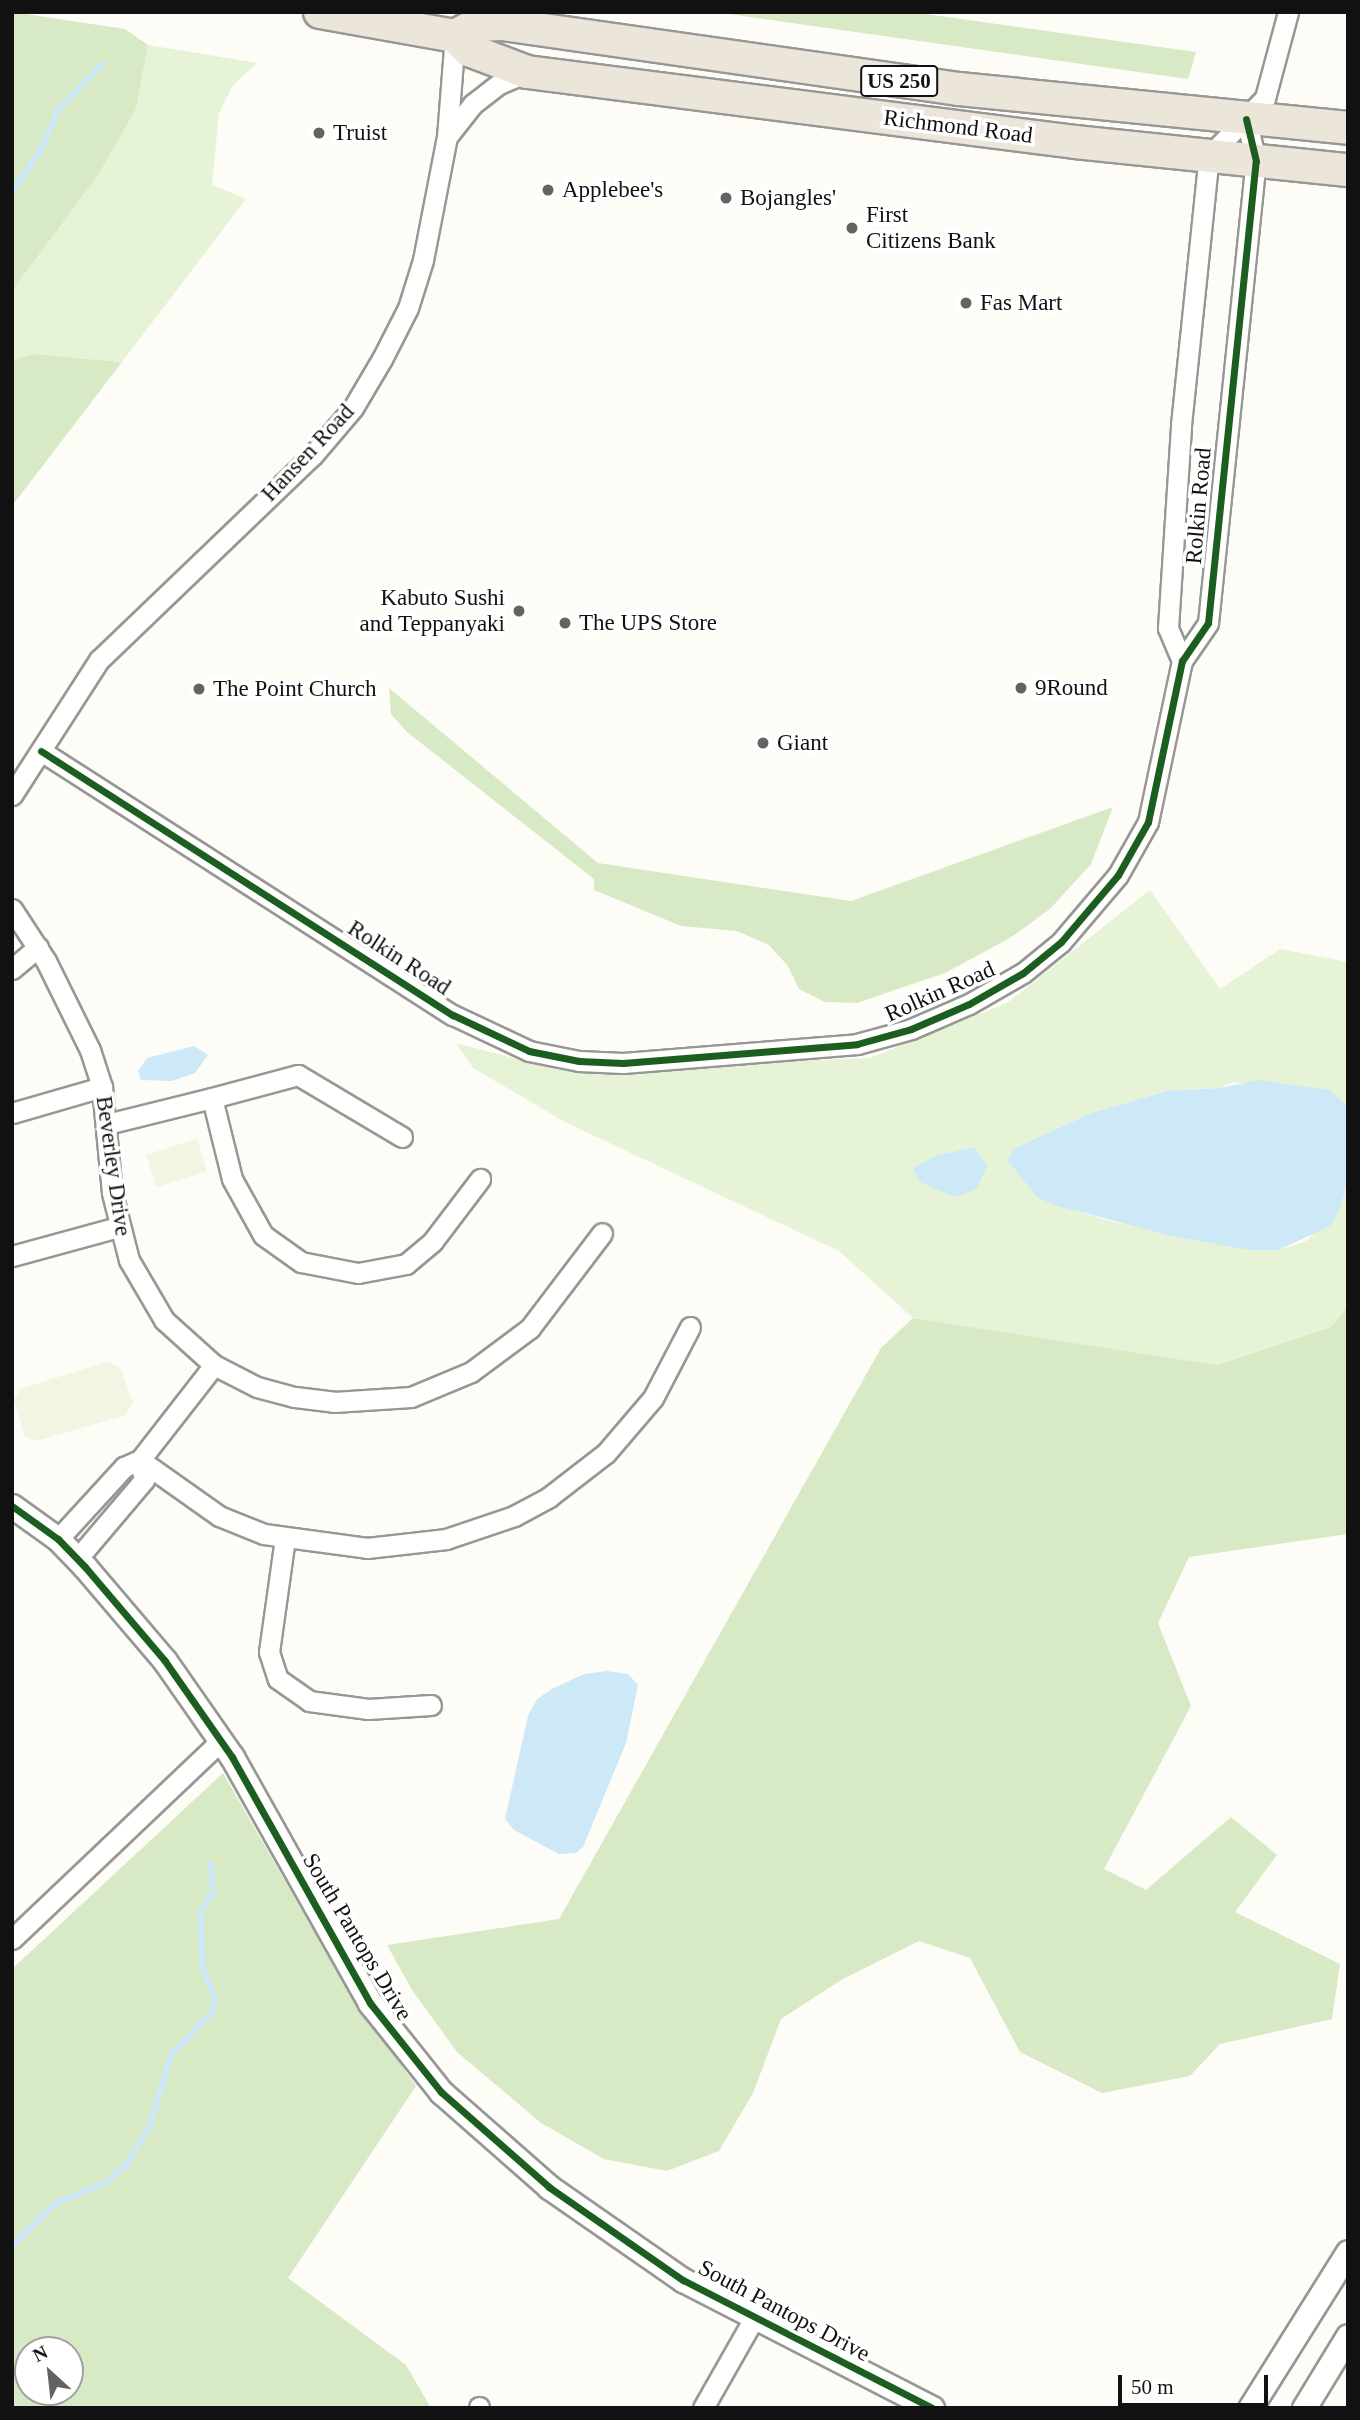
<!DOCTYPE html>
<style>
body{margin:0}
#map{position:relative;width:1360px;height:2420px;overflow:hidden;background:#fdfcf7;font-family:Georgia,serif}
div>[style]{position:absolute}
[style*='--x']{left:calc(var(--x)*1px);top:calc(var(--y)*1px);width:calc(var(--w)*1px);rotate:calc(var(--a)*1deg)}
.green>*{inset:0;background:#e7f3d7}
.forest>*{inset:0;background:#d8eac5}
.pitch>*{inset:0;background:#f0f6e1;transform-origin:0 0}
.water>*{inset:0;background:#cde8f7}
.stream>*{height:6px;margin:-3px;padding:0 3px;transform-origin:3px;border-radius:3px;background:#cde8f7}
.roads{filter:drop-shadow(2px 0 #979795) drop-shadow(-2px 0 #979795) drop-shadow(0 2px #979795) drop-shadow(0 -2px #979795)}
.minor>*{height:19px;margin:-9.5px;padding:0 9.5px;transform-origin:9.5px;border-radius:9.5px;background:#fffffe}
.tertiary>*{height:23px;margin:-11.5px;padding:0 11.5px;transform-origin:11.5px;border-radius:11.5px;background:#fffffe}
.trunk>*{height:32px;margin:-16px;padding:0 16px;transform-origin:16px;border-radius:16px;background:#ece5da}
.cycleway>*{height:7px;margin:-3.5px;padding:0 3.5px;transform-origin:3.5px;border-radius:3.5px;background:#1b5e20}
.dots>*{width:19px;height:19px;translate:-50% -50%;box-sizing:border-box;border:4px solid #fff;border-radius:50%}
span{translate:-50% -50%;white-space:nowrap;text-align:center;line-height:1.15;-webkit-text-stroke:7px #fff;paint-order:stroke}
.shield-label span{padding:2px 5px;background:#fff;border:2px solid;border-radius:5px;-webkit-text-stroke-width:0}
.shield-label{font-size:21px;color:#111;font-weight:700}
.street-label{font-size:23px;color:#111}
.poi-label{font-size:23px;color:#111}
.left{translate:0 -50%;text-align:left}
.right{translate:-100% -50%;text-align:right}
.frame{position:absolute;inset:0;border:14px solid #111;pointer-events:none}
.north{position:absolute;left:14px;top:2336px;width:70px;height:70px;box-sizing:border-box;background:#fff;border:2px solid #a0a0a0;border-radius:50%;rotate:333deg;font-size:19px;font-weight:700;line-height:28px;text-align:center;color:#111}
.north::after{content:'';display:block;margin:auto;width:24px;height:32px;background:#646362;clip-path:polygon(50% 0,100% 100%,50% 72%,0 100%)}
.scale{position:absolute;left:1118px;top:2375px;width:150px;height:32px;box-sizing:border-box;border:4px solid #111;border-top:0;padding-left:9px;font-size:21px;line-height:24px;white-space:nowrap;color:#111;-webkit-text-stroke:5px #fff;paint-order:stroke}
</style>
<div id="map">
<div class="green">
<div style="clip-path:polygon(148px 45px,257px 63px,233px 85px,219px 113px,212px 185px,246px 199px,122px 362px,33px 354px,12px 360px,12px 291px,97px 177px,136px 109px)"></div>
<div style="clip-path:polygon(1150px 890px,1220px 989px,1280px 949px,1348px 962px,1348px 1106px,1235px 1082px,1219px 1088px,1167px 1091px,1091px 1113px,1013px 1149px,1038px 1198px,1102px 1219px,1249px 1250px,1278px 1250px,1306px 1241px,1340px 1208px,1348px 1177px,1348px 1306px,1331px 1327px,1217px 1365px,913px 1318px,839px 1251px,565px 1122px,473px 1068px,456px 1043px,558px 1070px,870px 1058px,1007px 1003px)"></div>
</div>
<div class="forest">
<div style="clip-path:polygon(12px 12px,125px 29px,148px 45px,136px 109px,97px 177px,12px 291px)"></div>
<div style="clip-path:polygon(715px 12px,912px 12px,1196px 52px,1188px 79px)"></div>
<div style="clip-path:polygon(33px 354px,122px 362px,12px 506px,12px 360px)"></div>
<div style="clip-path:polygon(389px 688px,598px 863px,851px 901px,1113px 807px,1091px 864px,1050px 909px,1010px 938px,945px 973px,892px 991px,857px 1003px,825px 1002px,799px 989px,788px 966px,769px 945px,737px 931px,681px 926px,594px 890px,594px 879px,407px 732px,391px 714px)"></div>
<div style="clip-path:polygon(1348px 1306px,1348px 1534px,1189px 1557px,1158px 1623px,1191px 1706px,1104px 1869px,1146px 1890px,1231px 1817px,1277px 1855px,1235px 1912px,1340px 1964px,1332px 2019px,1220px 2044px,1190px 2076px,1102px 2093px,1020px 2052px,970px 1958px,919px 1941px,841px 1980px,781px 2019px,753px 2093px,719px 2151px,667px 2171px,604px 2159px,541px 2123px,457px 2052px,412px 1990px,387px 1945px,559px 1919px,881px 1348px,913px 1318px,1217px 1365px,1331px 1327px)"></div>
<div style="clip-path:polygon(evenodd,223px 1773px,347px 1989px,416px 2086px,288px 2278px,406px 2365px,431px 2408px,12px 2408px,12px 1969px,223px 1773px,28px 2350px,70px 2350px,70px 2392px,28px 2392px,28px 2350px)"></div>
</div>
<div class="pitch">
<div style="left:197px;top:1139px;width:34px;height:53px;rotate:73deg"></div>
<div style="clip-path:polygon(107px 1362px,120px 1368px,133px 1402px,126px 1415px,36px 1441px,25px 1437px,14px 1400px,20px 1389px)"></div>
</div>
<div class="water">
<div style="clip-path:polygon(194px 1046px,208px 1055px,195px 1073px,172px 1081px,141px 1080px,138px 1071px,147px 1058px)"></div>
<div style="clip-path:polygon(1260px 1080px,1329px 1090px,1348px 1106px,1348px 1177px,1340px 1208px,1330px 1226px,1278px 1250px,1249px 1250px,1172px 1236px,1058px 1206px,1038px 1198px,1008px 1161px,1013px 1149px,1091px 1113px,1167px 1091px,1219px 1088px)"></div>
<div style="clip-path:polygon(974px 1147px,987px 1166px,976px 1190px,954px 1197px,920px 1182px,913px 1168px,935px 1156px)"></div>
<div style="clip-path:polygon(607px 1671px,628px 1674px,638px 1685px,626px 1743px,583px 1847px,576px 1853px,559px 1854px,514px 1830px,505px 1819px,528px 1716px,537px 1699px,552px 1689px,584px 1674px)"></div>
</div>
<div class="stream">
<div style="--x:12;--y:192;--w:53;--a:-55.7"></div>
<div style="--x:42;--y:148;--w:41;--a:-67.2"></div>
<div style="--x:58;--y:110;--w:64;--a:-46.3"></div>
<div style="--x:12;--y:2246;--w:62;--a:-44.3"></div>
<div style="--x:56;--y:2203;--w:55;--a:-22.4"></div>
<div style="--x:107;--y:2182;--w:27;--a:-42"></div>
<div style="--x:127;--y:2164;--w:45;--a:-59.5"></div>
<div style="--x:150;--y:2125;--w:74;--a:-72.8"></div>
<div style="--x:172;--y:2054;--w:57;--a:-46.4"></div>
<div style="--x:211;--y:2013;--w:14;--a:-73"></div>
<div style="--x:215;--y:2000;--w:34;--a:-111"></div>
<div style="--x:203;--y:1968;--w:56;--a:-93.1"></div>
<div style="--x:200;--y:1912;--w:23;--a:-56"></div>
<div style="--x:213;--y:1893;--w:29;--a:-94"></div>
</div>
<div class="roads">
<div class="minor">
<div style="--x:447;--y:137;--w:42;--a:-51.8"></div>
<div style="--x:473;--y:104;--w:33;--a:-38"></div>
<div style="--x:499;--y:84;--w:30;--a:-23"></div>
<div style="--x:1182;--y:661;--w:36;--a:-113"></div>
<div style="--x:1168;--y:628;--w:203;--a:-86.3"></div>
<div style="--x:1181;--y:425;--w:270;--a:-84.1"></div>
<div style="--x:1209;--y:156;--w:81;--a:-46"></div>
<div style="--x:1265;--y:98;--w:89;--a:-75"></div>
<div style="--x:41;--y:751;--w:489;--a:32.7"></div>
<div style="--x:453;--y:1015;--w:84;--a:25.3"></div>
<div style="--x:529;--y:1051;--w:51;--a:11.3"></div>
<div style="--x:579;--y:1061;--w:44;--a:2.6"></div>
<div style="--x:623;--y:1063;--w:235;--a:-4.6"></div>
<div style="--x:857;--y:1044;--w:56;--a:-15.5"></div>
<div style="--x:911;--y:1029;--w:63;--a:-23.3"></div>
<div style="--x:969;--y:1004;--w:62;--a:-29.9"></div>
<div style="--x:1023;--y:973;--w:49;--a:-39.2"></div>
<div style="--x:1061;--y:942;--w:88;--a:-49.6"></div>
<div style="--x:1118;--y:875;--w:61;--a:-60.5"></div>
<div style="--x:1148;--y:822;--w:165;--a:-78.1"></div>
<div style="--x:1182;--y:661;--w:46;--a:-55.6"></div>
<div style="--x:1208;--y:623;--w:464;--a:-84.1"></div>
<div style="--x:1256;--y:161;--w:43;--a:-103.4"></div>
<div style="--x:12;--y:795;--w:161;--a:-57.2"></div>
<div style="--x:99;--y:660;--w:295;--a:-43.8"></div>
<div style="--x:312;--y:456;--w:63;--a:-49.5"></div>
<div style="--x:353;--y:408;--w:57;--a:-59.4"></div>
<div style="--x:382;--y:359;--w:57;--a:-63"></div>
<div style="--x:408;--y:308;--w:50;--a:-72.6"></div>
<div style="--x:423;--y:260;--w:125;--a:-79"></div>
<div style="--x:447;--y:137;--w:101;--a:-85.5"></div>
<div style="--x:12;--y:909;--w:62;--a:56.8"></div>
<div style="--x:46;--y:961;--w:99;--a:63.7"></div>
<div style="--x:90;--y:1050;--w:39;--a:72"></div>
<div style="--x:102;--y:1087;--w:106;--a:84.6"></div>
<div style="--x:112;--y:1193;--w:69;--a:75.8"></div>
<div style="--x:129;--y:1260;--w:69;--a:59.7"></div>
<div style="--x:164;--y:1320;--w:67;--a:42"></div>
<div style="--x:214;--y:1365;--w:48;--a:27.1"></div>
<div style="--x:257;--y:1387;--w:39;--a:15"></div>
<div style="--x:295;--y:1397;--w:39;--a:7"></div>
<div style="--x:334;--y:1402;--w:77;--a:-3.7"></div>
<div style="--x:411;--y:1397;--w:65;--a:-22.6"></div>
<div style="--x:471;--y:1372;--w:74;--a:-36.7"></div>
<div style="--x:530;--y:1328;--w:119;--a:-52.8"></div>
<div style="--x:12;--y:969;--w:34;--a:-40"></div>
<div style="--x:212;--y:1098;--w:89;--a:-15"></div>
<div style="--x:298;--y:1075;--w:121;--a:30.8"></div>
<div style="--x:12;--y:1113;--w:94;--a:-16.1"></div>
<div style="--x:107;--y:1124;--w:108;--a:-13.9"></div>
<div style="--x:212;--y:1098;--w:83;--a:76.1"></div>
<div style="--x:232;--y:1179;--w:64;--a:61"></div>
<div style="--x:263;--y:1235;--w:47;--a:35.4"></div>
<div style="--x:301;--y:1262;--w:58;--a:10.9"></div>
<div style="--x:358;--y:1273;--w:49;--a:-10.6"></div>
<div style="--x:406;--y:1264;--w:35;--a:-40"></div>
<div style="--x:433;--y:1241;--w:78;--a:-52.8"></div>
<div style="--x:12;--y:1256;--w:110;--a:-15.3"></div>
<div style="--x:140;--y:1460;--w:97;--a:35.3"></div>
<div style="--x:219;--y:1516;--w:48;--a:21.8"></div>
<div style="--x:264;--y:1534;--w:104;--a:7.7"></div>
<div style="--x:367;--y:1548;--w:80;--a:-6.5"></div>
<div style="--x:446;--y:1539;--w:72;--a:-18.7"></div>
<div style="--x:514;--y:1516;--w:40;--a:-28"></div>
<div style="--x:549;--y:1497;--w:72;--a:-37.7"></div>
<div style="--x:606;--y:1453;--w:72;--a:-49.5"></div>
<div style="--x:653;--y:1398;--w:80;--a:-62.5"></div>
<div style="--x:285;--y:1538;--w:115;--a:98"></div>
<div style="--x:269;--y:1652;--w:28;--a:72"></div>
<div style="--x:278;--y:1679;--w:38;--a:35"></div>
<div style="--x:309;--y:1701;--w:60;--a:7.7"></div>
<div style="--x:368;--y:1709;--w:63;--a:-3.6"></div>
<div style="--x:58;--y:1539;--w:98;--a:-47.5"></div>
<div style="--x:124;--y:1467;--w:17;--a:-24"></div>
<div style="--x:140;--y:1460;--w:120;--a:-52.1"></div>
<div style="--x:77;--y:1559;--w:104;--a:-49.7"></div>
<div style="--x:144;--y:1480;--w:20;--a:-101"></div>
<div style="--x:12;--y:1939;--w:288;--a:-43.5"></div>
<div style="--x:479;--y:2407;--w:1;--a:90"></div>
<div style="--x:703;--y:2408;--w:101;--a:-60.4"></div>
</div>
<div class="tertiary">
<div style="--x:12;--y:1506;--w:57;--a:35.7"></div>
<div style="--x:58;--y:1539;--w:39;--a:46"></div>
<div style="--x:85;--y:1567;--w:123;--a:49.6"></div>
<div style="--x:165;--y:1661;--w:117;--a:55.1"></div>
<div style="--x:232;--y:1757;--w:282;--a:60.7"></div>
<div style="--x:370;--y:2003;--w:114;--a:51.4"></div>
<div style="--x:441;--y:2092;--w:144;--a:41.3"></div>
<div style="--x:549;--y:2187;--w:163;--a:34.8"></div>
<div style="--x:683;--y:2280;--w:280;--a:27.2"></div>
<div style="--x:1250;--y:2408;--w:184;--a:-57.9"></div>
<div style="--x:1304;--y:2408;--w:84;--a:-58.6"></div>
</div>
<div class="trunk">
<div style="--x:320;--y:12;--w:137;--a:10.1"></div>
<div style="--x:455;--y:36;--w:24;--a:-28"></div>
<div style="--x:476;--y:25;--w:26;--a:-2"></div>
<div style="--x:502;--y:24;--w:462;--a:8.1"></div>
<div style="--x:959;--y:89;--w:391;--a:5.7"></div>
<div style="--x:455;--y:36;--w:20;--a:45"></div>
<div style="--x:469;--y:50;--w:62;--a:20.8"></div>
<div style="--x:527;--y:72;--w:552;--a:7.28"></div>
<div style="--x:1075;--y:142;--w:274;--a:5.9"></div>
</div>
</div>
<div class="cycleway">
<div style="--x:41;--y:751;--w:489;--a:32.7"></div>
<div style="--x:453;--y:1015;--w:84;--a:25.3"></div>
<div style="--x:529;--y:1051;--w:51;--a:11.3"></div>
<div style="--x:579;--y:1061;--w:44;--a:2.6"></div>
<div style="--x:623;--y:1063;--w:235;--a:-4.6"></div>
<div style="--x:857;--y:1044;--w:56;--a:-15.5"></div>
<div style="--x:911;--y:1029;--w:63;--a:-23.3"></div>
<div style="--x:969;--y:1004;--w:62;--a:-29.9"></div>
<div style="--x:1023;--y:973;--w:49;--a:-39.2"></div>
<div style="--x:1061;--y:942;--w:88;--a:-49.6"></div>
<div style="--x:1118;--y:875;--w:61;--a:-60.5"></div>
<div style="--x:1148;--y:822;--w:165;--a:-78.1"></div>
<div style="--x:1182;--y:661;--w:46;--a:-55.6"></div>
<div style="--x:1208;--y:623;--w:464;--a:-84.1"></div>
<div style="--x:1256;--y:161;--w:43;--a:-103.4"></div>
<div style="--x:12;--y:1506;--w:57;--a:35.7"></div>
<div style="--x:58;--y:1539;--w:39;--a:46"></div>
<div style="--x:85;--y:1567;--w:123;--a:49.6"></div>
<div style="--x:165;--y:1661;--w:117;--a:55.1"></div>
<div style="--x:232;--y:1757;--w:282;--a:60.7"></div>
<div style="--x:370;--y:2003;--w:114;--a:51.4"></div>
<div style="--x:441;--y:2092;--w:144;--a:41.3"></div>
<div style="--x:549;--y:2187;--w:163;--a:34.8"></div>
<div style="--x:683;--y:2280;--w:280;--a:27.2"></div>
</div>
<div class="dots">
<div style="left:319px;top:133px;background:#646362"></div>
<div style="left:548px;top:190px;background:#646362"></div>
<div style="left:726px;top:198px;background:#646362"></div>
<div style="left:852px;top:228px;background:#646362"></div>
<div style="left:966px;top:303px;background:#646362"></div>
<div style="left:519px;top:611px;background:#646362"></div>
<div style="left:565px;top:623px;background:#646362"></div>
<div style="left:1021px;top:688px;background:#646362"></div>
<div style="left:199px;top:689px;background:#646362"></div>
<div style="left:763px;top:743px;background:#646362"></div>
</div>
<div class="shield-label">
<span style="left:899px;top:81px">US 250</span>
</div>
<div class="street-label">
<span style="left:958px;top:127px;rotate:7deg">Richmond Road</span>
<span style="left:308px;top:453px;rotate:-47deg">Hansen Road</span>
<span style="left:1199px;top:506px;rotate:-85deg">Rolkin Road</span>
<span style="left:399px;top:958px;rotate:33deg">Rolkin Road</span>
<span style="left:940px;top:992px;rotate:-24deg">Rolkin Road</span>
<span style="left:113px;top:1166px;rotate:82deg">Beverley Drive</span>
<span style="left:357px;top:1937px;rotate:59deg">South Pantops Drive</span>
<span style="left:784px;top:2311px;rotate:28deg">South Pantops Drive</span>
</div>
<div class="poi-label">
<span class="left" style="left:333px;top:133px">Truist</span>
<span class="left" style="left:562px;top:190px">Applebee's</span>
<span class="left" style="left:740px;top:198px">Bojangles'</span>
<span class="left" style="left:866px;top:228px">First<br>Citizens Bank</span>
<span class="left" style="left:980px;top:303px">Fas Mart</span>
<span class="right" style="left:505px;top:611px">Kabuto Sushi<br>and Teppanyaki</span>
<span class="left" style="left:579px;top:623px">The UPS Store</span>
<span class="left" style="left:1035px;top:688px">9Round</span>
<span class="left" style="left:213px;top:689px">The Point Church</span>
<span class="left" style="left:777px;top:743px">Giant</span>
</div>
<div class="frame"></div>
<div class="north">N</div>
<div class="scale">50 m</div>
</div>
